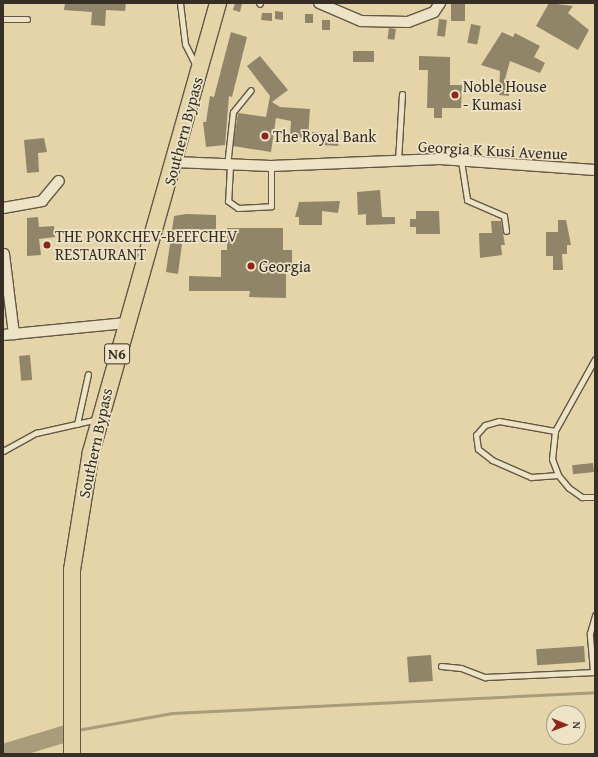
<!DOCTYPE html>
<style>
body{margin:0}
#map{position:relative;width:598px;height:757px;overflow:hidden;background:#e4d4a8;font-family:"Gentium Book Plus",serif}
div>[style]{position:absolute}
[style*='--x']{left:calc(var(--x)*1px);top:calc(var(--y)*1px);width:calc(var(--w)*1px);rotate:calc(var(--a)*1deg)}
.stream>*{height:3px;margin:-1.5px;padding:0 1.5px;transform-origin:1.5px;border-radius:1.5px;background:#a99c7b}
.river>*{height:17px;margin:-8.5px;padding:0 8.5px;transform-origin:8.5px;border-radius:8.5px;background:#a99c7b}
.building>*{inset:0;background:#918569;transform-origin:0 0}
.roads{filter:drop-shadow(1px 0 #625846) drop-shadow(-1px 0 #625846) drop-shadow(0 1px #625846) drop-shadow(0 -1px #625846)}
.service>*{height:5px;margin:-2.5px;padding:0 2.5px;transform-origin:2.5px;border-radius:2.5px;background:#ede3c6}
.minor>*{height:10px;margin:-5px;padding:0 5px;transform-origin:5px;border-radius:5px;background:#ede3c6}
.trunk>*{height:16px;margin:-8px;padding:0 8px;transform-origin:8px;border-radius:8px;background:#e4d4a8}
.dots>*{width:11px;height:11px;translate:-50% -50%;box-sizing:border-box;border:2px solid #ede3c6;border-radius:50%}
span{translate:-50% -50%;white-space:nowrap;text-align:center;line-height:1.15;-webkit-text-stroke:3.5px #ede3c6;paint-order:stroke}
.shield-label span{padding:1px 3px;background:#ede3c6;border:1px solid;border-radius:3px;-webkit-text-stroke-width:0}
.shield-label{font-size:15px;color:#372f25;font-weight:700}
.poi-label{font-size:16px;color:#372f25}
.left{translate:0 -50%;text-align:left}
.street-label{font-size:16px;color:#372f25}
.frame{position:absolute;inset:0;border:4px solid #372f25;pointer-events:none}
.north{position:absolute;left:546px;top:705px;width:40px;height:40px;box-sizing:border-box;background:#ede3c6;border:1px solid #a49b86;border-radius:50%;rotate:91deg;font-size:11px;font-weight:700;line-height:16px;text-align:center;color:#372f25}
.north::after{content:'';display:block;margin:auto;width:14px;height:18px;background:#8f2418;clip-path:polygon(50% 0,100% 100%,50% 72%,0 100%)}
</style>
<div id="map">
<div class="stream">
<div style="--x:77;--y:730;--w:97;--a:-10.1"></div>
<div style="--x:172;--y:713;--w:424;--a:-2.8"></div>
</div>
<div class="river">
<div style="--x:3;--y:752;--w:72;--a:-16.9"></div>
</div>
<div class="building">
<div style="clip-path:polygon(65px 3px,126px 3px,125px 11px,106px 10px,105px 26px,91px 25px,92px 12px,64px 10px)"></div>
<div style="clip-path:polygon(235px 3px,242px 3px,240px 12px,233px 10px)"></div>
<div style="left:451px;top:3px;width:14px;height:18px"></div>
<div style="clip-path:polygon(549px 3px,573px 6px,568px 13px,589px 30px,578px 50px,536px 26px)"></div>
<div style="clip-path:polygon(275px 11px,283px 12px,283px 20px,275px 19px)"></div>
<div style="clip-path:polygon(262px 13px,272px 13px,272px 21px,261px 20px)"></div>
<div style="left:305px;top:14px;width:8px;height:9px"></div>
<div style="left:439px;top:19px;width:8px;height:17px;rotate:7deg"></div>
<div style="left:322px;top:20px;width:8px;height:10px"></div>
<div style="left:471px;top:24px;width:10px;height:19px;rotate:11deg"></div>
<div style="left:389px;top:28px;width:7px;height:11px;rotate:8deg"></div>
<div style="clip-path:polygon(231px 32px,247px 37px,232px 97px,229px 96px,225px 145px,206px 147px,203px 122px,206px 122px,210px 96px,214px 97px)"></div>
<div style="clip-path:polygon(502px 32px,513px 37px,515px 33px,540px 46px,534px 57px,545px 63px,540px 73px,510px 61px,505px 79px,509px 79px,509px 96px,499px 95px,500px 71px,481px 65px)"></div>
<div style="left:353px;top:51px;width:21px;height:11px"></div>
<div style="clip-path:polygon(260px 56px,288px 90px,272px 102px,280px 107px,310px 109px,308px 138px,290px 137px,291px 121px,276px 118px,271px 152px,233px 146px,238px 113px,266px 117px,270px 96px,247px 66px)"></div>
<div style="clip-path:polygon(419px 56px,450px 57px,450px 85px,462px 85px,461px 108px,442px 108px,442px 118px,434px 118px,434px 108px,427px 108px,428px 70px,419px 70px)"></div>
<div style="clip-path:polygon(312px 132px,320px 132px,320px 141px,311px 140px)"></div>
<div style="left:323px;top:135px;width:16px;height:10px;rotate:4deg"></div>
<div style="clip-path:polygon(44px 138px,47px 152px,38px 153px,39px 172px,27px 173px,24px 140px)"></div>
<div style="clip-path:polygon(380px 190px,382px 217px,395px 217px,395px 224px,366px 225px,366px 214px,358px 215px,357px 192px)"></div>
<div style="clip-path:polygon(340px 201px,338px 213px,322px 211px,322px 225px,299px 225px,299px 217px,295px 217px,299px 202px)"></div>
<div style="clip-path:polygon(416px 211px,439px 211px,440px 234px,416px 234px,416px 227px,410px 227px,410px 219px,416px 219px)"></div>
<div style="clip-path:polygon(186px 214px,216px 215px,216px 230px,184px 229px,178px 274px,166px 272px,174px 216px)"></div>
<div style="clip-path:polygon(38px 217px,39px 227px,54px 226px,55px 237px,39px 239px,41px 255px,27px 256px,27px 218px)"></div>
<div style="clip-path:polygon(558px 220px,566px 220px,571px 245px,567px 245px,567px 254px,562px 254px,563px 270px,553px 270px,553px 256px,546px 256px,546px 232px,558px 232px)"></div>
<div style="clip-path:polygon(491px 221px,501px 221px,505px 245px,501px 245px,502px 255px,480px 258px,479px 233px,492px 233px)"></div>
<div style="clip-path:polygon(227px 228px,283px 228px,283px 250px,292px 250px,292px 270px,286px 270px,286px 298px,249px 297px,250px 291px,189px 291px,189px 276px,221px 277px,221px 250px,227px 250px)"></div>
<div style="left:30px;top:355px;width:25px;height:11px;rotate:85deg"></div>
<div style="left:593px;top:463px;width:9px;height:21px;rotate:84deg"></div>
<div style="left:584px;top:646px;width:16px;height:48px;rotate:86deg"></div>
<div style="left:431px;top:655px;width:26px;height:24px;rotate:86deg"></div>
</div>
<div class="roads">
<div class="service">
<div style="--x:180;--y:3;--w:41;--a:83"></div>
<div style="--x:185;--y:44;--w:25;--a:63"></div>
<div style="--x:259;--y:3;--w:1;--a:45"></div>
<div style="--x:3;--y:19;--w:24;--a:0"></div>
<div style="--x:398;--y:161;--w:67;--a:-86.6"></div>
<div style="--x:461;--y:161;--w:39;--a:81"></div>
<div style="--x:467;--y:200;--w:40;--a:23.4"></div>
<div style="--x:504;--y:216;--w:15;--a:82"></div>
<div style="--x:227;--y:166;--w:54;--a:-83.7"></div>
<div style="--x:233;--y:112;--w:28;--a:-51"></div>
<div style="--x:230;--y:166;--w:35;--a:93"></div>
<div style="--x:228;--y:201;--w:12;--a:35"></div>
<div style="--x:238;--y:208;--w:33;--a:-3"></div>
<div style="--x:271;--y:206;--w:40;--a:-90"></div>
<div style="--x:595;--y:359;--w:82;--a:119.1"></div>
<div style="--x:555;--y:431;--w:28;--a:96"></div>
<div style="--x:552;--y:459;--w:17;--a:69"></div>
<div style="--x:558;--y:475;--w:17;--a:50"></div>
<div style="--x:569;--y:488;--w:16;--a:35"></div>
<div style="--x:582;--y:497;--w:13;--a:0"></div>
<div style="--x:77;--y:424;--w:51;--a:-77.6"></div>
<div style="--x:555;--y:431;--w:57;--a:-169.9"></div>
<div style="--x:499;--y:421;--w:15;--a:164"></div>
<div style="--x:485;--y:425;--w:13;--a:132"></div>
<div style="--x:476;--y:435;--w:14;--a:82"></div>
<div style="--x:478;--y:449;--w:18;--a:38"></div>
<div style="--x:492;--y:460;--w:43;--a:23.6"></div>
<div style="--x:531;--y:477;--w:27;--a:-4"></div>
<div style="--x:3;--y:451;--w:38;--a:-29"></div>
<div style="--x:36;--y:433;--w:64;--a:-12.7"></div>
<div style="--x:441;--y:666;--w:20;--a:6"></div>
<div style="--x:461;--y:668;--w:26;--a:21"></div>
<div style="--x:485;--y:677;--w:110;--a:-2.6"></div>
<div style="--x:593;--y:671;--w:38;--a:-95"></div>
<div style="--x:590;--y:633;--w:19;--a:-74"></div>
</div>
<div class="minor">
<div style="--x:319;--y:3;--w:46;--a:23.2"></div>
<div style="--x:361;--y:21;--w:47;--a:1.2"></div>
<div style="--x:408;--y:22;--w:28;--a:-21"></div>
<div style="--x:434;--y:12;--w:11;--a:-56"></div>
<div style="--x:174;--y:162;--w:97;--a:2.4"></div>
<div style="--x:271;--y:166;--w:169;--a:-2.4"></div>
<div style="--x:440;--y:159;--w:155;--a:4.1"></div>
<div style="--x:3;--y:208;--w:40;--a:-10"></div>
<div style="--x:42;--y:201;--w:26;--a:-50"></div>
<div style="--x:4;--y:254;--w:81;--a:82.9"></div>
<div style="--x:3;--y:335;--w:124;--a:-5.6"></div>
</div>
<div class="trunk">
<div style="--x:72;--y:754;--w:184;--a:-90"></div>
<div style="--x:72;--y:570;--w:120;--a:-80.9"></div>
<div style="--x:91;--y:452;--w:467;--a:-74.2"></div>
</div>
</div>
<div class="dots">
<div style="left:455px;top:95px;background:#8f2418"></div>
<div style="left:265px;top:136px;background:#8f2418"></div>
<div style="left:47px;top:245px;background:#8f2418"></div>
<div style="left:251px;top:266px;background:#8f2418"></div>
</div>
<div class="shield-label">
<span style="left:117px;top:354px">N6</span>
</div>
<div class="poi-label">
<span class="left" style="left:463px;top:95px">Noble House<br>- Kumasi</span>
<span class="left" style="left:273px;top:136px">The Royal Bank</span>
<span class="left" style="left:55px;top:245px">THE PORKCHEV-BEEFCHEV<br>RESTAURANT</span>
<span class="left" style="left:259px;top:266px">Georgia</span>
</div>
<div class="street-label">
<span style="left:183px;top:131px;rotate:-75deg">Southern Bypass</span>
<span style="left:493px;top:150px;rotate:3deg">Georgia K Kusi Avenue</span>
<span style="left:95px;top:443px;rotate:-78deg">Southern Bypass</span>
</div>
<div class="frame"></div>
<div class="north">N</div>
</div>
